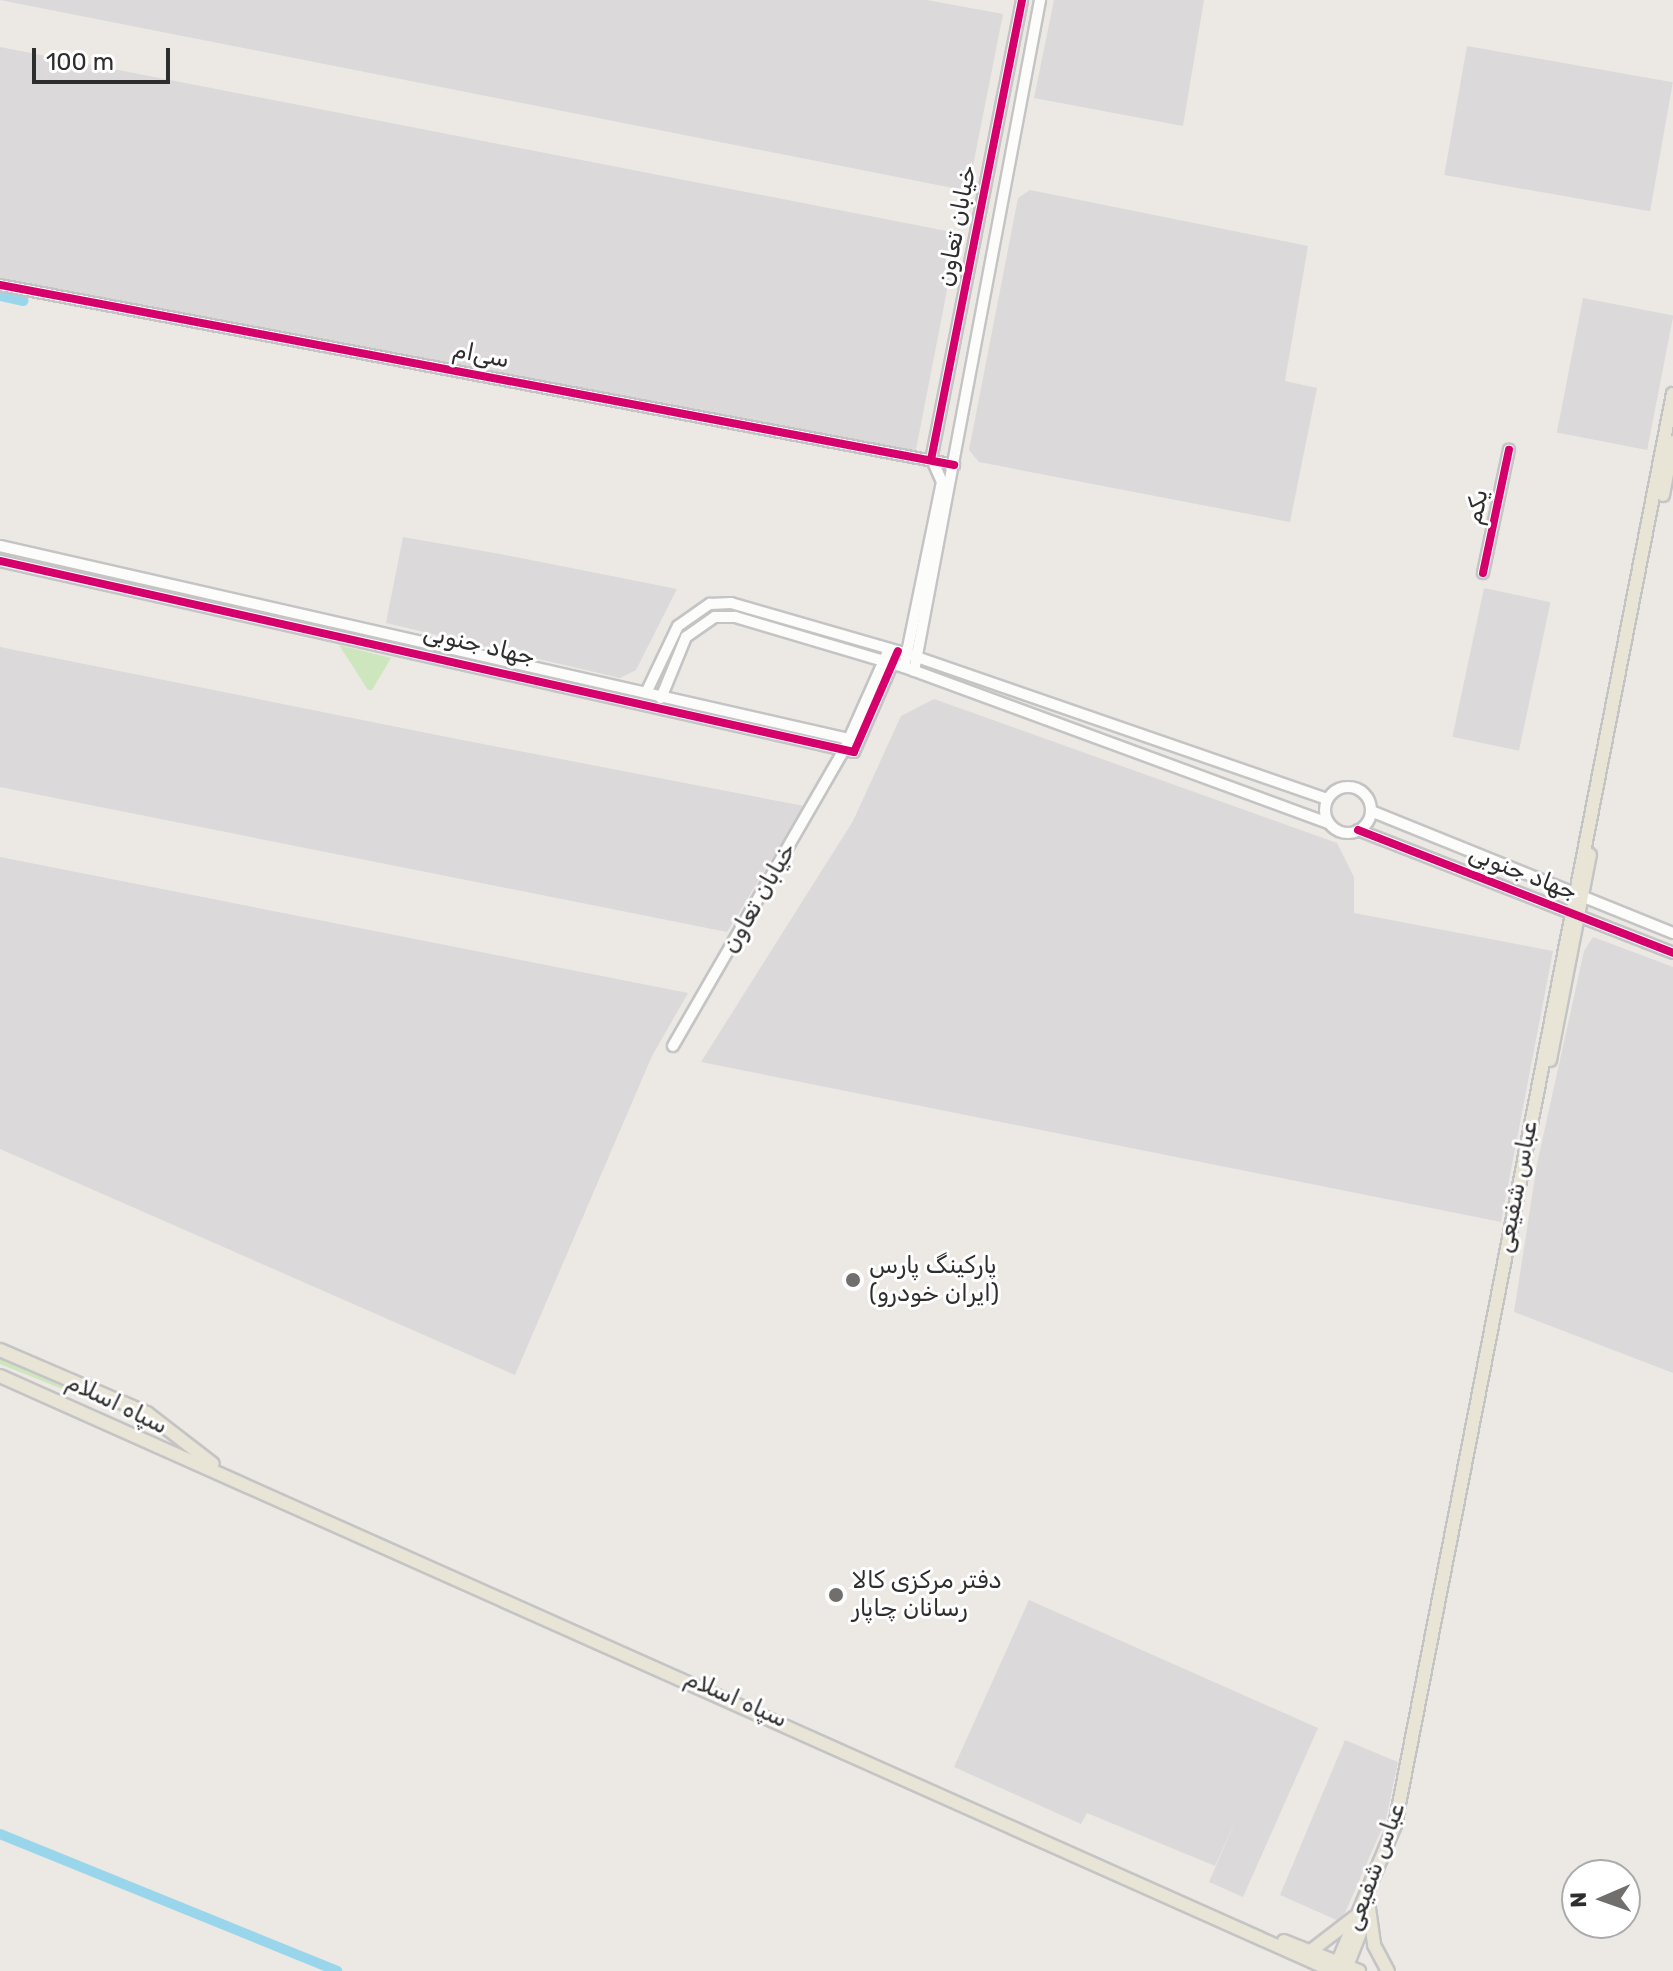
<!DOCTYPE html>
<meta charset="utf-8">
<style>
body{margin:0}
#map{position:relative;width:1673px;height:1971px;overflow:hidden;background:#ece8e4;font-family:Rubik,Cairo,sans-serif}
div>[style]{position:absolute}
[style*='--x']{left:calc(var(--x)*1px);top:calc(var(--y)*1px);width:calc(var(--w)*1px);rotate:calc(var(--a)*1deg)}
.industrial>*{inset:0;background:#dcd9db;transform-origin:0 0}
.green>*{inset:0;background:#cee6be}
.canal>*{height:10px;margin:-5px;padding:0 5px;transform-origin:5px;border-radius:5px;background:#99d6ec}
.roads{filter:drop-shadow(2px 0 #c5c4c5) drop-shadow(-2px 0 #c5c4c5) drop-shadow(0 2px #c5c4c5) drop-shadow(0 -2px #c5c4c5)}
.minor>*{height:10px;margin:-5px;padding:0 5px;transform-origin:5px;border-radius:5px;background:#fcfcfb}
.minor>.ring{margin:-5px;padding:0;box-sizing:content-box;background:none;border:10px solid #fcfcfb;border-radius:50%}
.major>*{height:12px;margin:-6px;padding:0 6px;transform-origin:6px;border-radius:6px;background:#e8e4d6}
.cycleway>*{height:8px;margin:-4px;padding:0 4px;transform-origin:4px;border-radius:4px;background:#d6006c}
.dots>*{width:22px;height:22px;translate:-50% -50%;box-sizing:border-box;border:4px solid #fff;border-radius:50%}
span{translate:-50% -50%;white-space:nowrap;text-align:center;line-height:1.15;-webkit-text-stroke:6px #fff;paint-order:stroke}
.street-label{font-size:24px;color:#2e2e2e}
.poi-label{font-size:24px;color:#2e2e2e}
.left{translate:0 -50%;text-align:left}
.north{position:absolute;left:1561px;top:1859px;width:80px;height:80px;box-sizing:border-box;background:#fff;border:2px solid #ababab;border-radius:50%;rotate:268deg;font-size:22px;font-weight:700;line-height:32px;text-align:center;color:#2e2e2e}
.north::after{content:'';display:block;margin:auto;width:28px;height:36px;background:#706f6e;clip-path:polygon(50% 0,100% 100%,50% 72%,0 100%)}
.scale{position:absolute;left:32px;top:48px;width:138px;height:36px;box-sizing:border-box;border:4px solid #2e2e2e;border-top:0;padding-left:10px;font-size:24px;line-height:28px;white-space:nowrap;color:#2e2e2e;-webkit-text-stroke:6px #fff;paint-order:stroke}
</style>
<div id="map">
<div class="industrial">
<div style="clip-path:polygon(0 0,927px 0,1003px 14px,968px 191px)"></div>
<div style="clip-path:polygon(1054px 0,1204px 0,1183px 126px,1034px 98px)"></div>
<div style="left:1467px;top:46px;width:209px;height:131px;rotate:10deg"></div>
<div style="left:0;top:47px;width:976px;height:228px;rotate:11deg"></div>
<div style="clip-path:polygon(1030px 190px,1308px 246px,1285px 381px,1317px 388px,1290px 522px,979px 462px,969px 450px,1018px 198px)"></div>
<div style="left:1583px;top:298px;width:92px;height:137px;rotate:11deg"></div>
<div style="clip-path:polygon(403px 537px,500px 554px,677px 589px,636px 670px,620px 678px,386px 623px)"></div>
<div style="left:1484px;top:588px;width:68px;height:152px;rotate:12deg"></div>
<div style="clip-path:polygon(0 647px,457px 739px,804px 806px,727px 932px,0 787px)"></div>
<div style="clip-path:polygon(934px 699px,1337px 843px,1354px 877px,1354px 913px,1553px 951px,1501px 1222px,701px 1062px,853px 821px,901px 716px)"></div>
<div style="clip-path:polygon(0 857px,688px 993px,652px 1056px,515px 1375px,0 1149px)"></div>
<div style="clip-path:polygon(1593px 937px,1673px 967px,1673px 1373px,1514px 1312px,1537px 1164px,1584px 951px)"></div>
<div style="clip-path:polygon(1029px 1600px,1318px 1728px,1243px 1897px,1209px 1882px,1238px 1815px,1215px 1866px,1087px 1813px,1081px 1824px,954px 1767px)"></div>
<div style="clip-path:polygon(1345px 1740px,1398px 1762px,1386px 1819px,1341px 1922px,1280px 1895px)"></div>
</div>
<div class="green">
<div style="clip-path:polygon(339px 645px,391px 658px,372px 690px,368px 690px)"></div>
<div style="clip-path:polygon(0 1358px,52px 1380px,167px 1431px,0 1364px)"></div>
</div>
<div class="canal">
<div style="--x:0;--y:296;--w:24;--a:12"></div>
<div style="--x:0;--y:1834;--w:364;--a:22.1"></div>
</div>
<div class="roads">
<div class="minor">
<div style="--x:0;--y:285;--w:971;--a:10.68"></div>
<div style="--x:931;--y:460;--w:469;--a:-78.8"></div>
<div style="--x:0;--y:546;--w:871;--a:12.81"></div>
<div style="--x:849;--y:739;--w:98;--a:-66"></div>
<div style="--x:0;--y:561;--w:875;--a:12.61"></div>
<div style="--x:854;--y:752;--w:110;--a:-66.5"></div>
<div style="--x:1483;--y:573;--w:126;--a:-78.1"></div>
<div style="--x:904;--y:667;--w:189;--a:-78.4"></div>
<div style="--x:942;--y:482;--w:22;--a:-114"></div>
<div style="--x:914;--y:671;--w:683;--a:-79.36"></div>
<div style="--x:646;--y:693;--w:74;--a:-64.5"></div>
<div style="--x:678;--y:626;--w:39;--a:-35"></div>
<div style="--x:710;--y:604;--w:21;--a:-3"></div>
<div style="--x:731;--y:603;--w:184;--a:16.1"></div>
<div style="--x:908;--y:654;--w:443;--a:19.1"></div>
<div style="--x:661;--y:698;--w:66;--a:-67.7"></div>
<div style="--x:686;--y:637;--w:35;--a:-35"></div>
<div style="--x:715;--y:617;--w:20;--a:0"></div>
<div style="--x:735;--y:617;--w:176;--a:16.5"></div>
<div style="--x:904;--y:667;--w:452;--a:20.2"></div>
<div class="ring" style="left:1325px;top:787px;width:36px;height:36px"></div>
<div style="--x:1371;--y:811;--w:326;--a:22"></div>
<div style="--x:1358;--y:830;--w:338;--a:21.3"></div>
<div style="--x:673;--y:1046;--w:348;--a:-60"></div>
</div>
<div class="major">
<div style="--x:1663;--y:495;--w:54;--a:-79.3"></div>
<div style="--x:1550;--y:1060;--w:209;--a:-79"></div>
<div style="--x:0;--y:1350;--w:160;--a:23.2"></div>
<div style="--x:147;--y:1413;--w:83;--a:37.7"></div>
<div style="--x:0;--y:1376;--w:1460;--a:24.05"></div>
<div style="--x:1369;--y:1908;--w:37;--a:82"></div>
<div style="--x:1374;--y:1945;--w:30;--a:62"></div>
<div style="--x:1284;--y:1941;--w:81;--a:21.8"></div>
<div style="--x:1312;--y:1950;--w:54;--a:-37.5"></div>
<div style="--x:1334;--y:1971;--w:158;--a:-67.3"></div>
<div style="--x:1395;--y:1825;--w:1458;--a:-79.01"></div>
<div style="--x:1345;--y:1971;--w:41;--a:-68.5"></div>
</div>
</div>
<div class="cycleway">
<div style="--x:0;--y:285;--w:971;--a:10.68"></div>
<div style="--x:931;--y:460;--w:469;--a:-78.8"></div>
<div style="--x:0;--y:561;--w:875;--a:12.61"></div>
<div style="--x:854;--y:752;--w:110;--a:-66.5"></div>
<div style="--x:1483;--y:573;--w:126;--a:-78.1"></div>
<div style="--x:1358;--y:830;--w:338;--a:21.3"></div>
</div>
<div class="dots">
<div style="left:853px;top:1280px;background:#706f6e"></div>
<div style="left:836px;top:1595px;background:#706f6e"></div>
</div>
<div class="street-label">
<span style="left:957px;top:226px;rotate:-79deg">خیابان تعاون</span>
<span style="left:481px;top:355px;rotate:11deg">سی‌ام</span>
<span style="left:1477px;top:507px;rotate:-78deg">یکم</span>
<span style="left:479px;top:645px;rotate:13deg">جهاد جنوبی</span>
<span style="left:1523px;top:873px;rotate:21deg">جهاد جنوبی</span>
<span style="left:759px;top:898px;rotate:-60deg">خیابان تعاون</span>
<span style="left:1517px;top:1187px;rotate:-79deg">عباس شفیعی</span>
<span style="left:117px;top:1404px;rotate:26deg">سپاه اسلام</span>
<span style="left:736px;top:1699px;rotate:24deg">سپاه اسلام</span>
<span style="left:1375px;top:1867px;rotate:-70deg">عباس شفیعی</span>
</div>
<div class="poi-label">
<span class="left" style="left:869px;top:1280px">پارکینگ پارس<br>(ایران خودرو)</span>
<span class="left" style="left:852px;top:1595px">دفتر مرکزی کالا<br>رسانان چاپار</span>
</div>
<div class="north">N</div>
<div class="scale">100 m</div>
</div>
